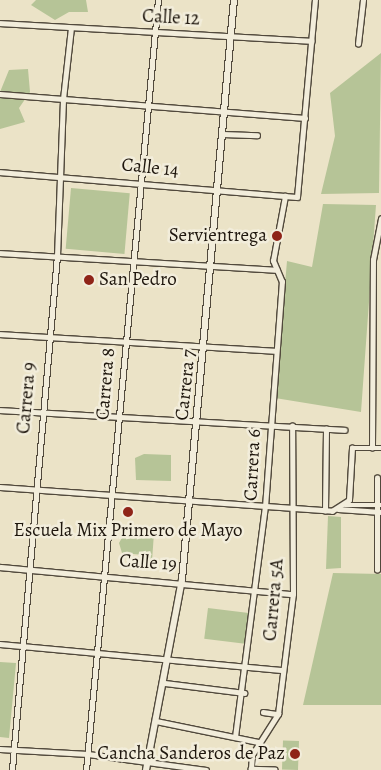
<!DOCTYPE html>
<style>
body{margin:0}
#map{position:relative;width:381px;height:770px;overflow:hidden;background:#ebe3c7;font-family:Alegreya,serif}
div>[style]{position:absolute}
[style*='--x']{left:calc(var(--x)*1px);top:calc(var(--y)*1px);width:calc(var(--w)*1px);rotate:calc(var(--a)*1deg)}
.green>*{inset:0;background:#b6c497;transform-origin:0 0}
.roads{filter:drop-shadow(1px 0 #51493c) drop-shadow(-1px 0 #51493c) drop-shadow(0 1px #51493c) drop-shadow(0 -1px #51493c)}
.street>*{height:4.5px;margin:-2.25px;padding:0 2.25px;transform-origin:2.25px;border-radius:2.25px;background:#f2eddb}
.secondary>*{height:6px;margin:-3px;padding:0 3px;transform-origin:3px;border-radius:3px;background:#f2eddb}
.dots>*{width:14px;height:14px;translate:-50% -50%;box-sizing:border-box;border:2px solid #f2eddb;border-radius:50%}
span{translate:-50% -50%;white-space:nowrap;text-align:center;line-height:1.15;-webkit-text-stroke:5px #f2eddb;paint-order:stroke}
.street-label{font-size:19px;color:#1e160d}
.poi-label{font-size:19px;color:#1e160d}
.right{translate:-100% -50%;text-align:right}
.left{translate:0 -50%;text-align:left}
</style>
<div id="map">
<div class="green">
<div style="clip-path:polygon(36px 0,86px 0,88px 12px,69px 12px,55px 20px,31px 5px)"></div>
<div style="clip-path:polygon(381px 53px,379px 193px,321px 194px,335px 136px,330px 93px)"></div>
<div style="clip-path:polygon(28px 69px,30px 92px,19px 108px,25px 122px,0 129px,0 92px,9px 70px)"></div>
<div style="left:71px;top:188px;width:59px;height:61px;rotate:5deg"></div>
<div style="clip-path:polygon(323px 204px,376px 205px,361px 412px,275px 398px,287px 261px,312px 267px)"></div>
<div style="clip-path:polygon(144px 454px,171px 455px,171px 481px,136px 480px,135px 458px)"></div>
<div style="clip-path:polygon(328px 516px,341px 517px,341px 568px,326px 569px)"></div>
<div style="clip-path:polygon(145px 528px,154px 533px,152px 561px,144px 561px,144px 555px,122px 553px,119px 543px,123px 536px,137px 538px)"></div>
<div style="clip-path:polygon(333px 573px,381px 574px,381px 705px,303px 705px)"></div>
<div style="left:208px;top:608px;width:41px;height:31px;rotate:7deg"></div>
<div style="clip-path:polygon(0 662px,16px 663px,9px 738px,0 737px)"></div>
<div style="left:299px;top:741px;width:29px;height:16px;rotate:92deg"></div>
</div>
<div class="roads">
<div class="street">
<div style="--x:0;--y:23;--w:312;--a:3.3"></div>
<div style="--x:358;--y:44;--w:44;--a:-83.5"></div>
<div style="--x:0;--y:94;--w:306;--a:4.5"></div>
<div style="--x:223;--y:134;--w:34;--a:2"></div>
<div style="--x:0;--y:172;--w:298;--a:4.8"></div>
<div style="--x:297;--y:197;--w:198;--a:-84.8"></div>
<div style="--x:0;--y:253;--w:277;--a:3.5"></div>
<div style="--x:0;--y:334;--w:276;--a:3.5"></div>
<div style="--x:0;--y:410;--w:345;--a:3.3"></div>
<div style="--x:372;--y:448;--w:188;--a:-89.7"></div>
<div style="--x:373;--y:260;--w:42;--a:-79"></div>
<div style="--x:0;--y:487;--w:333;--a:4.1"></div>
<div style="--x:332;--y:511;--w:20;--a:-33"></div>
<div style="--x:349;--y:500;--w:52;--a:-86.7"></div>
<div style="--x:352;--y:448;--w:29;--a:0"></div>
<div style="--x:345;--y:505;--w:36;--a:0"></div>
<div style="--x:338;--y:509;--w:43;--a:4"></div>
<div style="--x:325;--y:511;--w:82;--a:-89.3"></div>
<div style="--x:0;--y:567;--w:294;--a:5.3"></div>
<div style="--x:377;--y:570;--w:92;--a:-90"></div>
<div style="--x:0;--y:644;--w:282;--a:5.3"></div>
<div style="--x:165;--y:683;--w:80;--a:7.2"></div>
<div style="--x:263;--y:712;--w:15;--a:8"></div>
<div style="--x:156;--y:721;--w:104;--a:11.6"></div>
<div style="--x:235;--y:737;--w:232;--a:-82.6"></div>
<div style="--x:265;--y:507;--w:226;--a:-85.7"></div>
<div style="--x:282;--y:282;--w:23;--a:-113"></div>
<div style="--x:273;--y:261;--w:66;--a:-79.5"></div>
<div style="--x:0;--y:749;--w:88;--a:3.3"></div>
<div style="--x:88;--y:754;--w:119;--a:7.7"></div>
<div style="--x:12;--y:770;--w:516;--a:-85"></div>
<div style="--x:57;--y:256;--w:157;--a:-87.8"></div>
<div style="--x:63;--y:99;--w:71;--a:-83.6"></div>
<div style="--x:86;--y:770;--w:773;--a:-84.66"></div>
<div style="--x:275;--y:770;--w:24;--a:-178"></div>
<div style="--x:251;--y:769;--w:14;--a:-86"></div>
<div style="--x:252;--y:755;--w:49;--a:-57.6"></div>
<div style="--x:278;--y:714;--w:121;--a:-82.9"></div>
<div style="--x:293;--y:594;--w:168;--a:-90.3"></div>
</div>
<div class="secondary">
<div style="--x:146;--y:770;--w:193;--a:-79.3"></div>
<div style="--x:182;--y:580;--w:582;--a:-84.88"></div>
</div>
</div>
<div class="dots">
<div style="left:277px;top:236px;background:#8f2418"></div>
<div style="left:89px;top:280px;background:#8f2418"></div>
<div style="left:128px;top:512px;background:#8f2418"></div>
<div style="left:295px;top:754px;background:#8f2418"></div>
</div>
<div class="street-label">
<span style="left:171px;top:18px;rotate:3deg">Calle 12</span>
<span style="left:150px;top:168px;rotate:6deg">Calle 14</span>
<span style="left:106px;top:384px;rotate:-85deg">Carrera 8</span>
<span style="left:186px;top:385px;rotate:-84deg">Carrera 7</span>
<span style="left:27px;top:398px;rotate:-85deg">Carrera 9</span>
<span style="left:253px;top:465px;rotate:-87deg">Carrera 6</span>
<span style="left:148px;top:563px;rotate:4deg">Calle 19</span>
<span style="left:274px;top:600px;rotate:-85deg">Carrera 5A</span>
</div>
<div class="poi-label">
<span class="right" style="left:267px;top:236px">Servientrega</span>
<span class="left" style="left:99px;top:280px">San Pedro</span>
<span style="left:128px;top:531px">Escuela Mix Primero de Mayo</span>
<span class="right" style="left:285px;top:754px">Cancha Sanderos de Paz</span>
</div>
</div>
